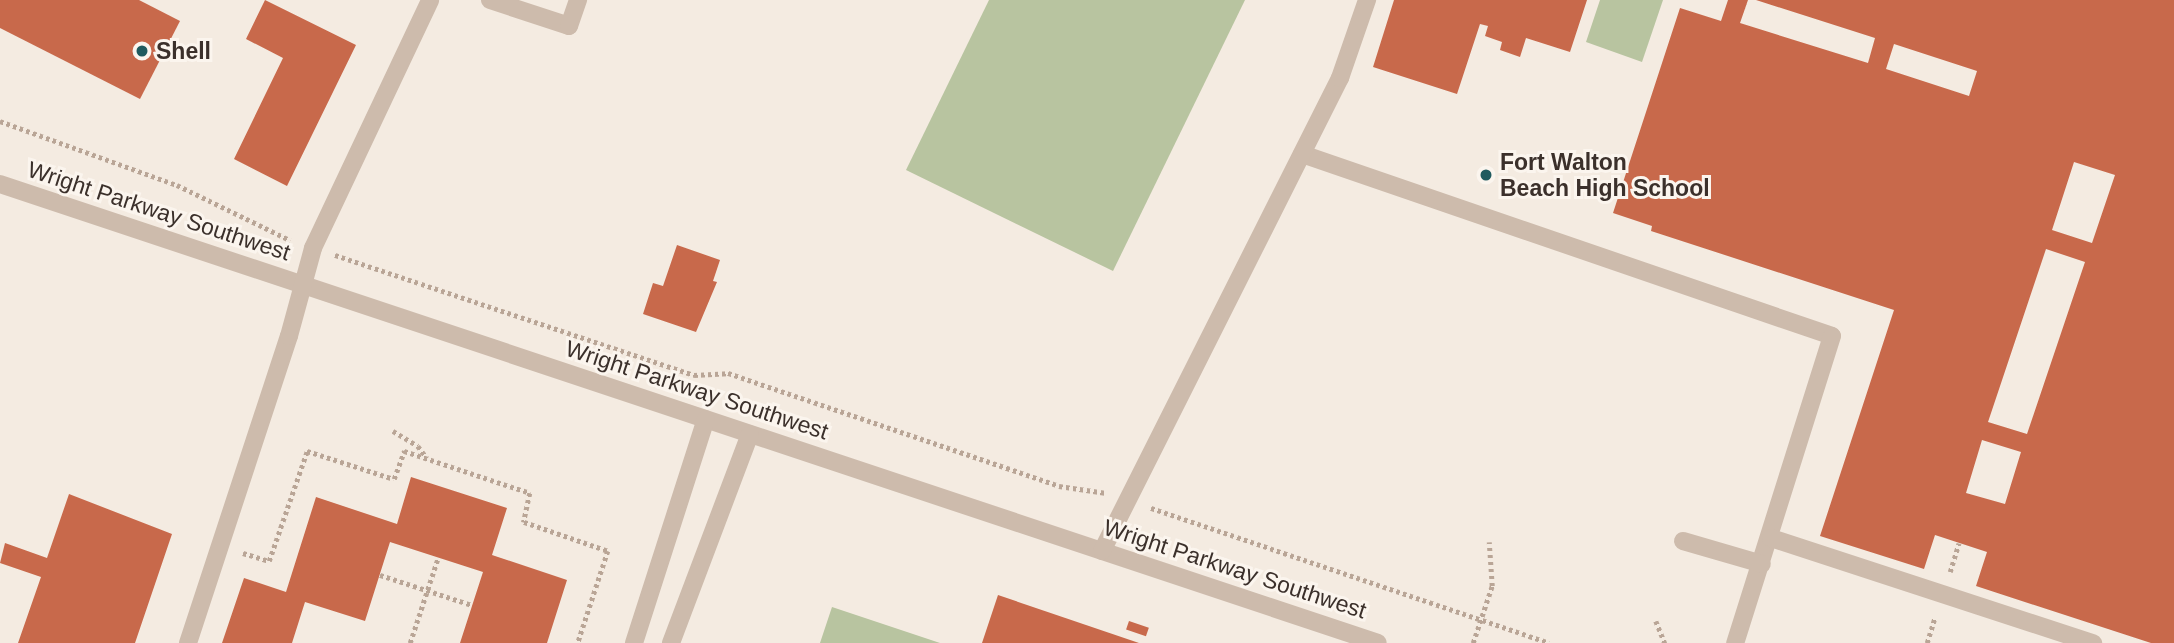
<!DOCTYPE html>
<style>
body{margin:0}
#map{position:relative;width:2174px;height:643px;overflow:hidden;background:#f4ebe1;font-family:Helvetica,sans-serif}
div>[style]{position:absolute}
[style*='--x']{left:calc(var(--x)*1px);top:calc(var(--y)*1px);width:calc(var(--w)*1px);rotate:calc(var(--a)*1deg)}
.green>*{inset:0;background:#b8c4a0}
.building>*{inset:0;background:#c8694b;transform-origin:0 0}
.path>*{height:4.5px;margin-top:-2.25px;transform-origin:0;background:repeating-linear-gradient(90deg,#b9a596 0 3.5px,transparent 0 7px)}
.minor>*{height:18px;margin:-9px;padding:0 9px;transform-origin:9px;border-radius:9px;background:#cdbbac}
.dots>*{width:19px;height:19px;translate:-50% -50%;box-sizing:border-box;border:4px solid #fbf5ee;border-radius:50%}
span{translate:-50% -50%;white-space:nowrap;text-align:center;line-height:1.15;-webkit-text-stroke:6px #fbf5ee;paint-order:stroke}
.poi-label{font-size:23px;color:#3b302b;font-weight:700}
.left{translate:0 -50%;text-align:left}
.street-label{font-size:23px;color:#3b302b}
</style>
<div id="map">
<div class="green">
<div style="clip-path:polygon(989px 0,1245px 0,1113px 271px,906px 170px)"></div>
<div style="clip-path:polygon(1600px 0,1663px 0,1642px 62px,1586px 42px)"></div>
<div style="clip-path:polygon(832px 607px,940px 643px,820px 643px)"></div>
</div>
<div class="building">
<div style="clip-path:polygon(0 0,139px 0,180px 21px,140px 99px,0 28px)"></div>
<div style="clip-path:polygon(265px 0,356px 45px,287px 186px,234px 159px,283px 58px,246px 39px)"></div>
<div style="clip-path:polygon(1394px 0,1587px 0,1570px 52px,1526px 38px,1520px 57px,1500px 50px,1502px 42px,1485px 36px,1488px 26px,1480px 24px,1457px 94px,1373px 67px)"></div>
<div style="clip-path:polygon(evenodd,1728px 0,1748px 0,1740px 23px,1868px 63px,1875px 38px,1756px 0,2174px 0,2174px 643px,2151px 643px,1976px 586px,1987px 552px,1935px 535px,1924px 569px,1820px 536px,1894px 310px,1651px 231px,1652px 226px,1613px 213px,1680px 8px,1721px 21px,1728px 0,1894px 44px,1977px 71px,1969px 96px,1886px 69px,1894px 44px,1728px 0,2074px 162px,2115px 175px,2092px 243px,2052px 230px,2074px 162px,1728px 0,2046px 249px,2085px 262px,2027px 434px,1988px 422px,2046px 249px,1728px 0,1982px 440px,2021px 452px,2005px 504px,1966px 493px,1982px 440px)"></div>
<div style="clip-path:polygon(677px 245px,720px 260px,713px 281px,717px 282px,696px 332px,643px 314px,653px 283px,663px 286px)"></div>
<div style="clip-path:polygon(411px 477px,507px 508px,492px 555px,567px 580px,547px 643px,460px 643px,483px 572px,390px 542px,365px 621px,305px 602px,292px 643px,222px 643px,244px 578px,286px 592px,316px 497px,397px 524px)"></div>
<div style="clip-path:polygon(69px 494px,172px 534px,135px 643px,18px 643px,41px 577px,0 563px,5px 543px,47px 558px)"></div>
<div style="clip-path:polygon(998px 595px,1139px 643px,982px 643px)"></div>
<div style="left:1129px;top:621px;width:21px;height:9px;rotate:19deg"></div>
</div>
<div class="path">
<div style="--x:0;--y:121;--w:188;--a:19.9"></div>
<div style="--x:177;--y:185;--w:126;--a:26"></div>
<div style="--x:335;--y:255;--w:379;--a:18.5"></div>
<div style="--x:694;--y:375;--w:34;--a:-3"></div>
<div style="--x:728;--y:373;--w:350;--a:18.8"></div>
<div style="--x:1059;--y:486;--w:48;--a:8.5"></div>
<div style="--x:393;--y:431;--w:29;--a:31"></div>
<div style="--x:418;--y:446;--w:15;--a:53"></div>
<div style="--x:1151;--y:508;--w:420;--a:18.7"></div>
<div style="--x:243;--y:553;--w:27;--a:17"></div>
<div style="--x:269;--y:561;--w:116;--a:-70.9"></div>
<div style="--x:307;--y:451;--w:91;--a:17.8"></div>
<div style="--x:394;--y:479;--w:30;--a:-70"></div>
<div style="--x:404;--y:451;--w:133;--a:18.4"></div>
<div style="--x:530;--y:493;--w:30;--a:102"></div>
<div style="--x:524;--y:522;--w:89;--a:19"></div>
<div style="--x:608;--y:551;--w:97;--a:108.1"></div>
<div style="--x:1950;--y:572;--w:30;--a:-73"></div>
<div style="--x:380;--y:575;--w:97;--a:18.1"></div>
<div style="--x:1656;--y:621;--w:24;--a:68"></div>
<div style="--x:410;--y:643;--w:89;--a:-71.8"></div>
<div style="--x:1473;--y:643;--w:60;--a:-71.6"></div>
<div style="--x:1492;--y:586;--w:44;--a:-93.9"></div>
<div style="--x:1927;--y:643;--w:27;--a:-73"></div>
</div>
<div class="minor">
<div style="--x:490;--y:0;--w:83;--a:18.2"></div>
<div style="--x:569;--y:26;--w:28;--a:-71"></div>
<div style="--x:1302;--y:154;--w:560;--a:18.95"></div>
<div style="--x:1832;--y:336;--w:322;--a:107.5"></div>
<div style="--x:0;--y:184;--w:1452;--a:18.42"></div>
<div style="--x:1771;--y:538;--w:339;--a:18.1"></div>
<div style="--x:1683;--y:541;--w:82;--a:16.2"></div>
<div style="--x:1102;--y:551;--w:530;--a:-63.29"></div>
<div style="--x:1340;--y:78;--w:83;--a:-70.9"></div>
<div style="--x:188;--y:643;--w:323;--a:-71.8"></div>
<div style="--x:289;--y:336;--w:91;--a:-74.7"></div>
<div style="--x:313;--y:248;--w:274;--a:-64.7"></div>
<div style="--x:634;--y:643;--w:235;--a:-72.2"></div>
<div style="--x:671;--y:643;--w:223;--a:-69.3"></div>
</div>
<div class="dots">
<div style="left:142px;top:51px;background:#1f5a5e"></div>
<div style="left:1486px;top:175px;background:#1f5a5e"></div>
</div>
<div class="poi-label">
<span class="left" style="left:156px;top:51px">Shell</span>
<span class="left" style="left:1500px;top:175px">Fort Walton<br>Beach High School</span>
</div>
<div class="street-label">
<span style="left:159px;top:211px;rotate:18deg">Wright Parkway Southwest</span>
<span style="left:697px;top:390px;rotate:18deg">Wright Parkway Southwest</span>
<span style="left:1235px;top:569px;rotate:18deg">Wright Parkway Southwest</span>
</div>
</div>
